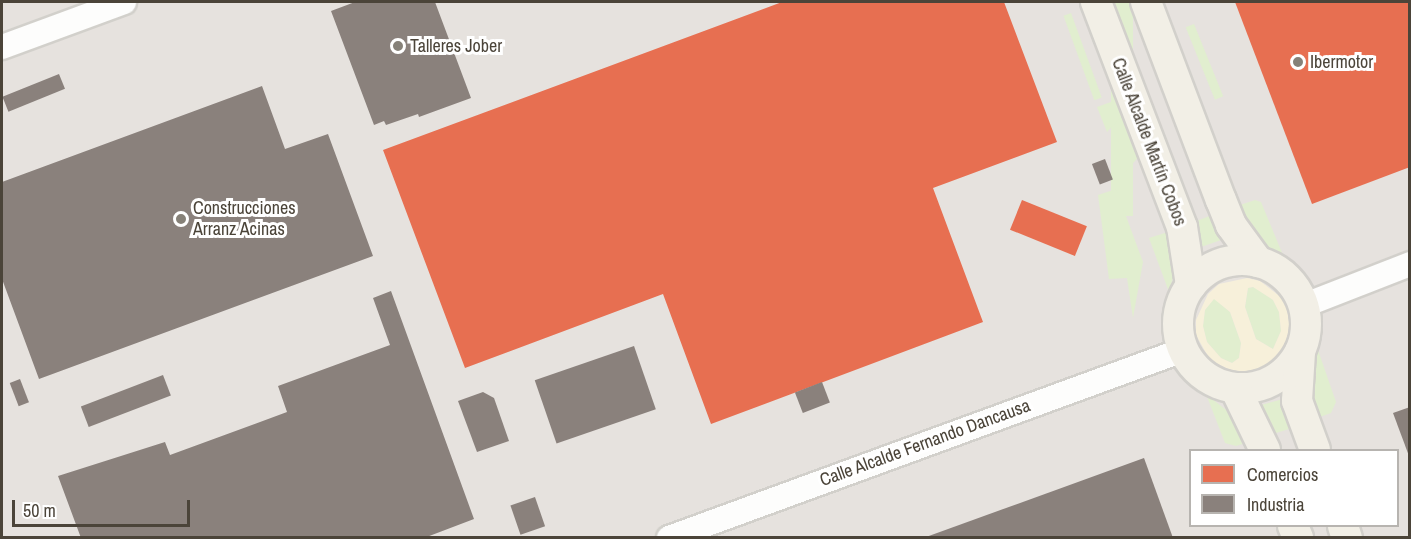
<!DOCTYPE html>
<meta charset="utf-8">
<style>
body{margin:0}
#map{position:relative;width:1411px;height:539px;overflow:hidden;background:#f4f2ee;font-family:"Archivo Narrow",sans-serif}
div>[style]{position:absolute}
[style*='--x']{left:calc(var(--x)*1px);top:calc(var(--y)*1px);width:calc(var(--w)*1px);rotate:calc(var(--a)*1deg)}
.industrial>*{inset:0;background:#e6e2de}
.green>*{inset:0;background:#e1eecf;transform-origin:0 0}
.sand>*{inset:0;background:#f7f0da}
.shops>*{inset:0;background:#e76f51;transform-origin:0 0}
.industry>*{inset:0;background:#8a817c;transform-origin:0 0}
.roads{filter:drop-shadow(2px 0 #d2d0cb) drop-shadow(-2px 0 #d2d0cb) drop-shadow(0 2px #d2d0cb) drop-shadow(0 -2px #d2d0cb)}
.minor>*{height:24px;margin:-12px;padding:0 12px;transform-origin:12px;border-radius:12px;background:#fdfdfc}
.major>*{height:30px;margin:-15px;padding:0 15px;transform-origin:15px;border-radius:15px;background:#f2efe6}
.major>.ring{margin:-15px;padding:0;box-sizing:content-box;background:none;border:30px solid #f2efe6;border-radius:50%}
.dots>*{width:16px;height:16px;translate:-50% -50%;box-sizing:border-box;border:3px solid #fff;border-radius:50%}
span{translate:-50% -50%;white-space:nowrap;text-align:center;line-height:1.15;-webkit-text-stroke:6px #fff;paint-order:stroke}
.poi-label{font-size:18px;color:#4b4439}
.left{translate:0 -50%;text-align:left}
.street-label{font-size:18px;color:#4b4439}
.frame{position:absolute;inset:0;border:3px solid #4b4439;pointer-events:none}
.legend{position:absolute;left:1189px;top:449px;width:210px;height:78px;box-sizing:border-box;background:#fff;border:2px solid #b7b4b0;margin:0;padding:8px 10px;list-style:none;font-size:18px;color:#4b4439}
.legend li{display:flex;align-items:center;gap:12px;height:30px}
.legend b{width:30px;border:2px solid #b7b4b0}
.scale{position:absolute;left:12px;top:500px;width:178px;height:27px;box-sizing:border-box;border:3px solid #4b4439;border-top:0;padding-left:8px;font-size:18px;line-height:21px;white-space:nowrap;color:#4b4439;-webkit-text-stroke:4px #fff;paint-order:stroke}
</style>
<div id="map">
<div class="industrial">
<div style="clip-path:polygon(evenodd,2px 2px,1409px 2px,1409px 537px,2px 537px,2px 2px,1190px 450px,1398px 450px,1398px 526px,1190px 526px,1190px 450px)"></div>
</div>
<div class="green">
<div style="left:1111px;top:2px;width:22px;height:214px"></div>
<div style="left:1071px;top:13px;width:90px;height:8px;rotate:70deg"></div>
<div style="left:1194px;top:24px;width:78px;height:9px;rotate:68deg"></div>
<div style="clip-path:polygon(1122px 98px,1124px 114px,1107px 132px,1097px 107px)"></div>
<div style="clip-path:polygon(1134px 145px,1140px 155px,1123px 175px,1114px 150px)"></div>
<div style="clip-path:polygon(1116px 189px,1143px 262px,1133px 318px,1127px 278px,1109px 279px,1098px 195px)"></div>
<div style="clip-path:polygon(1255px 200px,1261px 202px,1285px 260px,1259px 240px,1237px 206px)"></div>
<div style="clip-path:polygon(1212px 215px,1224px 239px,1201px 247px,1194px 222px)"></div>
<div style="clip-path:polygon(1168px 232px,1174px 274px,1169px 292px,1149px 238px)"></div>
<div style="clip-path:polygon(1254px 287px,1273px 300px,1279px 312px,1281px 331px,1273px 349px,1256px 339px,1245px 307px,1248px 288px)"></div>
<div style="clip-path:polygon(1214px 298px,1230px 312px,1241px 343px,1239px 358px,1232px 363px,1221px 358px,1207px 342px,1203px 326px,1205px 310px)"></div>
<div style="clip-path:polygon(1318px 350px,1336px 402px,1331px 413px,1317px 418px,1310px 399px,1313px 363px)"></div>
<div style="clip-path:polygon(1206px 394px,1235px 417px,1249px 442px,1236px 446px,1225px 443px)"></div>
<div style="clip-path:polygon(1283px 399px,1292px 428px,1273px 434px,1261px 405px)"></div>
</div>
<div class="sand">
<div style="clip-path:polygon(evenodd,1247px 278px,1260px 281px,1282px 298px,1288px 310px,1290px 337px,1284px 350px,1264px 369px,1236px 373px,1210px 360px,1196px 335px,1196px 320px,1208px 294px,1219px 284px,1247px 278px,1253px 287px,1273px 300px,1279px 312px,1281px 331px,1273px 349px,1256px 339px,1245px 307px,1248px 288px,1253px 287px,1247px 278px,1214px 299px,1230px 312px,1241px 343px,1239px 358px,1232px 363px,1221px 358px,1207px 342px,1203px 326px,1205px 310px,1214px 299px)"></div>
</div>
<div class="shops">
<div style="clip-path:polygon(782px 2px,1004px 2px,1057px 142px,933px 188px,983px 322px,711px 424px,663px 294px,465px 368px,383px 150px)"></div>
<div style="clip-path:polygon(1235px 2px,1410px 2px,1410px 167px,1312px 204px)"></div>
<div style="left:1022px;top:200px;width:70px;height:32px;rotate:22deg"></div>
</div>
<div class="industry">
<div style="clip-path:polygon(355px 2px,435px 2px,471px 98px,419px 117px,418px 114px,386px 125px,384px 121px,374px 125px,331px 11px)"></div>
<div style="left:59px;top:74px;width:16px;height:61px;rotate:68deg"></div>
<div style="clip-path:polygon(262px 86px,285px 149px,328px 134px,373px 256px,39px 379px,2px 279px,2px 182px)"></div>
<div style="left:1105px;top:159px;width:22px;height:14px;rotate:69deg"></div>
<div style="clip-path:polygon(391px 291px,474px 519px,424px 538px,81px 538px,58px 476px,165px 442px,170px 455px,287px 412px,278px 386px,390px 345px,373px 298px)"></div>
<div style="left:634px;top:346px;width:67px;height:105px;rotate:71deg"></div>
<div style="left:163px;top:375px;width:22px;height:88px;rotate:69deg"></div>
<div style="left:20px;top:379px;width:25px;height:11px;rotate:69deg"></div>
<div style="left:822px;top:382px;width:22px;height:29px;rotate:69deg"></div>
<div style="clip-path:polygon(483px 392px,494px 398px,509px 441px,477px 452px,458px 401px)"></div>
<div style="clip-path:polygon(1410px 407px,1410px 456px,1409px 456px,1393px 413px)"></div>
<div style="clip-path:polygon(1144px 458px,1173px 538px,926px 538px,926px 537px)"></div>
<div style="left:535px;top:497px;width:31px;height:26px;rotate:71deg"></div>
</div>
<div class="roads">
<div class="minor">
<div style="--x:2;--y:47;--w:130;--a:-20.2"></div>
<div style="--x:1305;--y:305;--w:113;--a:-21.3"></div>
<div style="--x:669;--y:538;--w:547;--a:-20.09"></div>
</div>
<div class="major">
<div style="--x:1096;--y:2;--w:241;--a:69.1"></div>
<div style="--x:1182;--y:227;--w:59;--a:81.2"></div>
<div style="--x:1146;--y:2;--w:212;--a:69.3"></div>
<div style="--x:1221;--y:200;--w:27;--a:68"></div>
<div style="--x:1231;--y:225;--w:46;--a:53.9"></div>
<div class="ring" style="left:1178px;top:260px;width:98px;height:98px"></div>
<div style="--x:1300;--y:352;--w:49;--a:93.5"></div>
<div style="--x:1297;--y:401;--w:52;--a:69.8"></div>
<div style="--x:1235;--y:388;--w:69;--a:64.2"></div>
<div style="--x:1293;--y:526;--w:13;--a:67"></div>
<div style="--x:1343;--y:526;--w:13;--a:72"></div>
</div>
</div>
<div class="dots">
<div style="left:398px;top:46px;background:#868178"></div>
<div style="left:1298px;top:62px;background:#868178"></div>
<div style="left:181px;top:219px;background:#868178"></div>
</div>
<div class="poi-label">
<span class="left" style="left:410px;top:46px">Talleres Jober</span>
<span class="left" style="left:1310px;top:62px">Ibermotor</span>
<span class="left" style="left:193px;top:219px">Construcciones<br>Arranz Acinas</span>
</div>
<div class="street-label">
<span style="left:1149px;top:142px;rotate:69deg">Calle Alcalde Martín Cobos</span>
<span style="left:925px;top:443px;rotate:-20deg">Calle Alcalde Fernando Dancausa</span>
</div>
<div class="frame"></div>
<ul class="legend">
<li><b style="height:16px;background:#e76f51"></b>Comercios</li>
<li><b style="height:16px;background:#8a817c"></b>Industria</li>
</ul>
<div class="scale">50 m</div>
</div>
